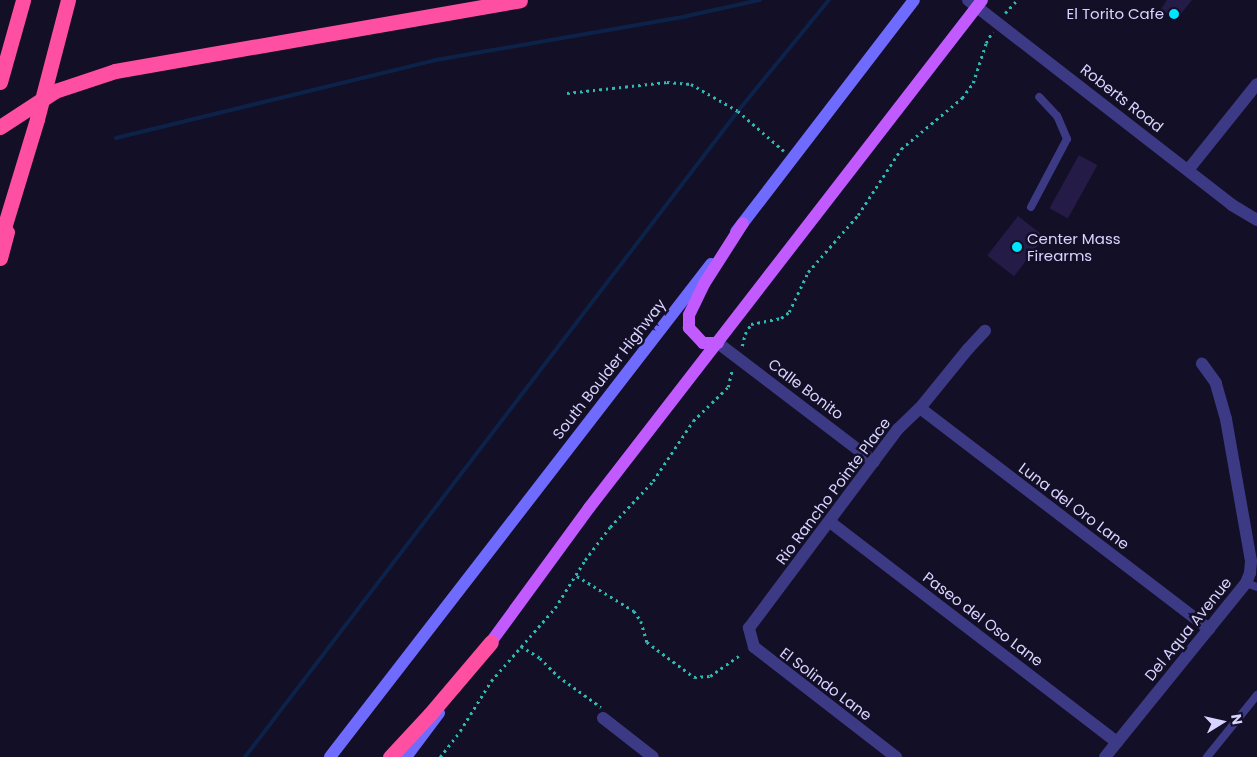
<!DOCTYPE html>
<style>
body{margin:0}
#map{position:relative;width:1257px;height:757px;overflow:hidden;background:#130f26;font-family:Poppins,sans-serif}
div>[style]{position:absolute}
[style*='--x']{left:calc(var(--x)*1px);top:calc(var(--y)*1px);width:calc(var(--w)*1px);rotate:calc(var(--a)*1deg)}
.stream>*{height:4px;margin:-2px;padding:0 2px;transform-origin:2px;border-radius:2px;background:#0c2248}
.building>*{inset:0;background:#241b47;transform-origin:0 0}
.path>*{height:2.5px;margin-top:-1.25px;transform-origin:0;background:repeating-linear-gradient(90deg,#2fb8b0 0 2.5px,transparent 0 6.5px)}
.service>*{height:8px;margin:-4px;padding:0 4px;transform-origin:4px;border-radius:4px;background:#3d3a85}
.minor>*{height:12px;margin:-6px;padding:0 6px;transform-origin:6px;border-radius:6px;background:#3d3a85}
.secondary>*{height:12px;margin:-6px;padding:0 6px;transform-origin:6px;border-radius:6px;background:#6f6bff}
.primary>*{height:12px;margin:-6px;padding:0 6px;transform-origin:6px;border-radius:6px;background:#c25bff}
.motorway>*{height:15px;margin:-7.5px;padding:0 7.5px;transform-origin:7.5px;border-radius:7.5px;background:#ff4fa3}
.motorway-bridge>*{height:15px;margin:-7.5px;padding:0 7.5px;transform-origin:7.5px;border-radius:7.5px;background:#ff4fa3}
.dots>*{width:14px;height:14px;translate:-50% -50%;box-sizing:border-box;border:2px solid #130f26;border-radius:50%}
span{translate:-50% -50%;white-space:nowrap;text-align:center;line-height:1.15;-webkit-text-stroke:5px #130f26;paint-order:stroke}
.poi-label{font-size:15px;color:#d9d4ff}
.right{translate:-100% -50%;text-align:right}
.left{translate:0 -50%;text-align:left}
.street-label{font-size:15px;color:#d9d4ff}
.north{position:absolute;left:1197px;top:697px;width:50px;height:50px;-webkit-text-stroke:4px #130f26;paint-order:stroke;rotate:80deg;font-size:14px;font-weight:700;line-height:20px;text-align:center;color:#d9d4ff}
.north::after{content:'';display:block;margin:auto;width:18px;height:22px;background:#d9d4ff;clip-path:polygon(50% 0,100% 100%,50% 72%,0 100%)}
</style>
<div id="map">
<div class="stream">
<div style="--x:116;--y:138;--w:329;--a:-13.7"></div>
<div style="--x:436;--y:60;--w:255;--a:-9.9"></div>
<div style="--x:687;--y:16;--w:75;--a:-12.4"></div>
<div style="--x:245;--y:757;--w:813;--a:-52.65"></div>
<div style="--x:738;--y:111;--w:144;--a:-50.7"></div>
</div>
<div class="building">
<div style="clip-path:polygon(1167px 0,1192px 0,1176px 20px,1161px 9px)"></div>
<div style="left:1079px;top:155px;width:21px;height:61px;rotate:29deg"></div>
<div style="left:1018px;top:216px;width:34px;height:50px;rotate:38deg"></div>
</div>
<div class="path">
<div style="--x:1005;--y:13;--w:18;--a:-47"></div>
<div style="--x:567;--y:93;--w:101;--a:-6.3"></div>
<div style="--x:667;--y:82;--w:24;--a:5"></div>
<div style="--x:691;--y:84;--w:54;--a:29.9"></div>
<div style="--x:738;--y:111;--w:61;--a:41"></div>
<div style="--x:742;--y:346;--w:12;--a:-76"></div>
<div style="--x:745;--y:334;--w:12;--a:-59"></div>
<div style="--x:751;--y:324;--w:31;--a:-11"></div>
<div style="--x:781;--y:318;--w:10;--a:-37"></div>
<div style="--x:789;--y:312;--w:44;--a:-64.6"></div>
<div style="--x:808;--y:272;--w:76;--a:-48.7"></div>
<div style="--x:858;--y:215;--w:79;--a:-56.9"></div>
<div style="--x:901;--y:149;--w:80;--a:-39.9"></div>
<div style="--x:962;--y:98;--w:19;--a:-54"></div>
<div style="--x:973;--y:83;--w:42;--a:-72"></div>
<div style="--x:986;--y:43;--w:13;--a:-61"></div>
<div style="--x:577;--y:576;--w:67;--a:31.6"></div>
<div style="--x:634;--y:611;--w:12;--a:55"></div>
<div style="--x:641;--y:621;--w:22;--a:74"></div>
<div style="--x:647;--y:642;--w:59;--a:36.7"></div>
<div style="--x:694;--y:677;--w:16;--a:-4"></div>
<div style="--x:710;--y:676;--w:35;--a:-35"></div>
<div style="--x:521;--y:646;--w:22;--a:32"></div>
<div style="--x:540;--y:658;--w:25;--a:45"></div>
<div style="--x:558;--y:676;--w:53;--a:35.8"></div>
<div style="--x:440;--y:757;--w:33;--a:-52"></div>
<div style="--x:460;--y:731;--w:59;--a:-58.2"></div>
<div style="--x:491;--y:681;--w:97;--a:-48.8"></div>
<div style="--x:555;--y:608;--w:57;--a:-58"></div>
<div style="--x:585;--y:560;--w:41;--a:-52.9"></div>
<div style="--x:610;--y:527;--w:63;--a:-46.9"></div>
<div style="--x:653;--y:481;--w:72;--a:-56.3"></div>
<div style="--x:693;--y:421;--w:49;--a:-44.2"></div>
<div style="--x:728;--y:387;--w:17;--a:-77"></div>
</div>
<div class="service">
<div style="--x:1031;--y:207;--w:77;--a:-62.1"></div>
<div style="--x:1067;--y:139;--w:25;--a:-113"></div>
<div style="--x:1057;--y:116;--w:26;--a:-133"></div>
<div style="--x:1246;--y:583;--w:12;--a:20"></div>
<div style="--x:1207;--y:757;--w:80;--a:-51.1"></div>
</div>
<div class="minor">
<div style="--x:968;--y:0;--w:334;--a:37.8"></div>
<div style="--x:1232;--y:205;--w:29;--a:31"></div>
<div style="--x:1188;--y:170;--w:110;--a:-51.3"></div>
<div style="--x:718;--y:343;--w:196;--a:37.3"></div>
<div style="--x:920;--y:408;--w:364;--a:37.4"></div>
<div style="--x:830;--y:522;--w:362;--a:37.5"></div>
<div style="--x:603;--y:718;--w:63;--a:38"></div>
<div style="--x:896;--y:757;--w:180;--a:-142.2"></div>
<div style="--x:754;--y:647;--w:20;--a:-105"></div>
<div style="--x:749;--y:628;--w:249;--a:-53.2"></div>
<div style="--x:898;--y:429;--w:30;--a:-44"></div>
<div style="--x:920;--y:408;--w:76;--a:-50.9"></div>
<div style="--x:968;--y:349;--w:25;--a:-47"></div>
<div style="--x:1105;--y:757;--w:224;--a:-51"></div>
<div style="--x:1246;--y:583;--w:11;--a:-68"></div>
<div style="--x:1250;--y:573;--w:12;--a:-85"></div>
<div style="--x:1251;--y:561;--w:144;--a:-100"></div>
<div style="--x:1226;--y:419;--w:37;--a:-106"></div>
<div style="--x:1216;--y:383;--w:24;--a:-126"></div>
</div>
<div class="secondary">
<div style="--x:736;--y:232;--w:292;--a:-52.5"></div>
<div style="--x:330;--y:757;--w:623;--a:-52.3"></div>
<div style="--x:406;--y:757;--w:55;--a:-53.1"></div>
</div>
<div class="primary">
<div style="--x:718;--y:343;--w:15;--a:180"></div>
<div style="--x:703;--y:343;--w:21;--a:-133"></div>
<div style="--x:689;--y:328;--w:13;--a:-90"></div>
<div style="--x:689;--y:315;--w:34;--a:-64"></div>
<div style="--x:704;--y:284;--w:72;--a:-57.4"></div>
<div style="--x:491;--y:642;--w:166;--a:-53.8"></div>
<div style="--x:589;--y:508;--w:642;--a:-52.27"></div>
</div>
<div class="motorway">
<div style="--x:115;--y:71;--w:411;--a:-9.9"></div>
<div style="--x:0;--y:82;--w:85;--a:-74.3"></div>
<div style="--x:0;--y:241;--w:127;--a:-73.1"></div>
<div style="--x:37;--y:119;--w:123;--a:-75.4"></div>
<div style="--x:0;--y:258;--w:27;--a:-75"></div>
<div style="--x:390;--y:757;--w:59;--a:-47.1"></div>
<div style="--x:430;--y:714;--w:94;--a:-49.7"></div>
</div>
<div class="motorway-bridge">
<div style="--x:0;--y:127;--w:66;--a:-33.2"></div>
<div style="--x:55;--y:91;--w:63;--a:-18.4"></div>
</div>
<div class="dots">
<div style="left:1174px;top:14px;background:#00e5ff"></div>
<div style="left:1017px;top:247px;background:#00e5ff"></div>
</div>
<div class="poi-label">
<span class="right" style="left:1164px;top:14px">El Torito Cafe</span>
<span class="left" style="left:1027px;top:247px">Center Mass<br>Firearms</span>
</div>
<div class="street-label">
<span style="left:1122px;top:98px;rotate:38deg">Roberts Road</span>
<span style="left:609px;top:369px;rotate:-52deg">South Boulder Highway</span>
<span style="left:806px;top:389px;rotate:37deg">Calle Bonito</span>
<span style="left:833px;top:491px;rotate:-53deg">Rio Rancho Pointe Place</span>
<span style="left:1074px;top:506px;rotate:37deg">Luna del Oro Lane</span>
<span style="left:983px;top:619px;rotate:37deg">Paseo del Oso Lane</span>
<span style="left:1188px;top:629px;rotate:-51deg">Del Aqua Avenue</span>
<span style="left:826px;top:684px;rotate:37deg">El Solindo Lane</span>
</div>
<div class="north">N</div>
</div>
